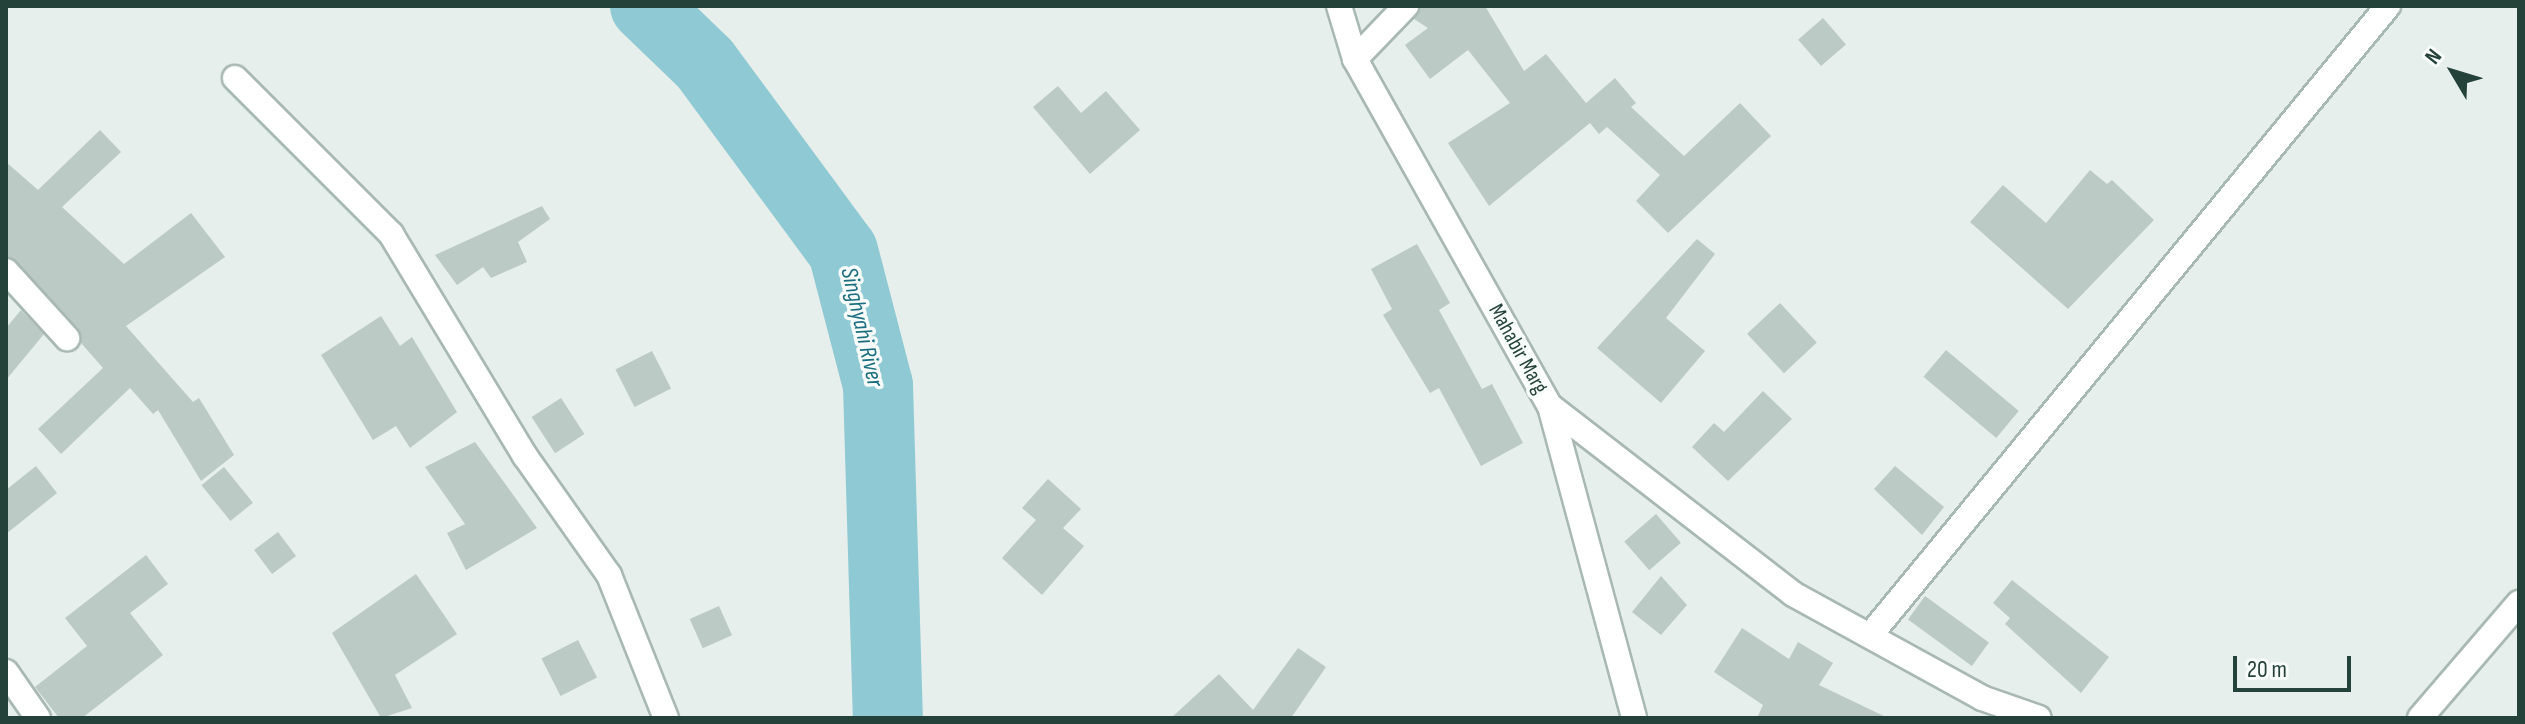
<!DOCTYPE html>
<style>
body{margin:0}
#map{position:relative;width:2525px;height:724px;overflow:hidden;background:#e6efeb;font-family:"Sofia Sans Condensed",sans-serif}
div>[style]{position:absolute}
[style*='--x']{left:calc(var(--x)*1px);top:calc(var(--y)*1px);width:calc(var(--w)*1px);rotate:calc(var(--a)*1deg)}
.river>*{height:70px;margin:-35px;padding:0 35px;transform-origin:35px;border-radius:35px;background:#8ec9d4}
.building>*{inset:0;background:#bbcac4;transform-origin:0 0}
.roads{filter:drop-shadow(2px 0 #a8b8b2) drop-shadow(-2px 0 #a8b8b2) drop-shadow(0 2px #a8b8b2) drop-shadow(0 -2px #a8b8b2)}
.minor>*{height:24px;margin:-12px;padding:0 12px;transform-origin:12px;border-radius:12px;background:#fff}
span{translate:-50% -50%;white-space:nowrap;text-align:center;line-height:1.15;-webkit-text-stroke:7px #f7fbf9;paint-order:stroke}
.street-label{font-size:22px;color:#24423a}
.water-label{font-size:24px;color:#1c6f80;font-style:italic}
.frame{position:absolute;inset:0;border:8px solid #24423a;pointer-events:none}
.north{position:absolute;left:2413px;top:32px;width:80px;height:80px;-webkit-text-stroke:6px #f7fbf9;paint-order:stroke;rotate:308deg;font-size:22px;font-weight:700;line-height:32px;text-align:center;color:#24423a}
.north::after{content:'';display:block;margin:auto;width:28px;height:36px;background:#24423a;clip-path:polygon(50% 0,100% 100%,50% 72%,0 100%)}
.scale{position:absolute;left:2233px;top:656px;width:118px;height:36px;box-sizing:border-box;border:4px solid #24423a;border-top:0;padding-left:10px;font-size:24px;line-height:28px;white-space:nowrap;color:#24423a;-webkit-text-stroke:6px #f7fbf9;paint-order:stroke}
</style>
<div id="map">
<div class="river">
<div style="--x:645;--y:6;--w:83;--a:44"></div>
<div style="--x:705;--y:64;--w:232;--a:53.6"></div>
<div style="--x:843;--y:251;--w:138;--a:75.4"></div>
<div style="--x:878;--y:385;--w:333;--a:88.3"></div>
</div>
<div class="building">
<div style="clip-path:polygon(1421px 6px,1485px 6px,1524px 71px,1546px 54px,1586px 103px,1615px 78px,1636px 103px,1631px 107px,1684px 156px,1740px 103px,1771px 136px,1668px 233px,1636px 201px,1660px 175px,1607px 127px,1599px 134px,1590px 123px,1489px 206px,1448px 143px,1510px 103px,1468px 50px,1430px 79px,1405px 45px,1428px 28px,1414px 19px)"></div>
<div style="left:1823px;top:18px;width:35px;height:33px;rotate:49deg"></div>
<div style="clip-path:polygon(1058px 86px,1081px 113px,1106px 91px,1140px 130px,1090px 174px,1033px 107px)"></div>
<div style="clip-path:polygon(100px 130px,121px 152px,62px 207px,124px 264px,191px 213px,225px 257px,126px 326px,193px 402px,199px 398px,234px 455px,201px 481px,158px 410px,153px 414px,130px 388px,61px 454px,38px 429px,103px 368px,81px 343px,78px 328px,6px 256px,6px 162px,38px 190px)"></div>
<div style="clip-path:polygon(2090px 170px,2107px 184px,2112px 180px,2154px 220px,2068px 309px,1970px 222px,2003px 185px,2046px 223px)"></div>
<div style="clip-path:polygon(542px 206px,550px 219px,518px 242px,527px 262px,491px 278px,483px 267px,457px 285px,435px 255px)"></div>
<div style="clip-path:polygon(1697px 239px,1715px 254px,1666px 318px,1705px 351px,1661px 403px,1597px 348px)"></div>
<div style="clip-path:polygon(1417px 244px,1450px 303px,1439px 310px,1482px 389px,1492px 384px,1523px 443px,1481px 466px,1439px 388px,1430px 393px,1383px 315px,1392px 309px,1371px 269px)"></div>
<div style="left:1780px;top:303px;width:54px;height:45px;rotate:47deg"></div>
<div style="clip-path:polygon(21px 310px,44px 334px,6px 380px,6px 328px)"></div>
<div style="clip-path:polygon(381px 316px,400px 346px,412px 337px,457px 412px,410px 448px,396px 426px,373px 440px,321px 355px)"></div>
<div style="left:1946px;top:350px;width:95px;height:35px;rotate:40deg"></div>
<div style="left:652px;top:351px;width:42px;height:41px;rotate:63deg"></div>
<div style="clip-path:polygon(1763px 391px,1792px 419px,1728px 481px,1692px 447px,1714px 423px,1724px 432px)"></div>
<div style="left:561px;top:398px;width:43px;height:35px;rotate:57deg"></div>
<div style="clip-path:polygon(475px 442px,537px 528px,466px 570px,447px 533px,465px 524px,425px 467px)"></div>
<div style="clip-path:polygon(36px 466px,57px 493px,6px 534px,6px 490px)"></div>
<div style="clip-path:polygon(1895px 466px,1944px 507px,1922px 535px,1874px 489px)"></div>
<div style="left:224px;top:467px;width:46px;height:29px;rotate:51deg"></div>
<div style="clip-path:polygon(1048px 479px,1081px 509px,1063px 528px,1084px 546px,1042px 595px,1002px 558px,1036px 520px,1022px 508px)"></div>
<div style="left:1656px;top:514px;width:38px;height:42px;rotate:49deg"></div>
<div style="left:278px;top:532px;width:30px;height:30px;rotate:53deg"></div>
<div style="clip-path:polygon(146px 555px,168px 584px,130px 613px,163px 655px,82px 718px,59px 718px,35px 687px,87px 646px,65px 618px)"></div>
<div style="clip-path:polygon(416px 574px,457px 634px,395px 675px,412px 708px,381px 718px,332px 633px)"></div>
<div style="clip-path:polygon(1661px 576px,1687px 605px,1661px 635px,1632px 612px)"></div>
<div style="clip-path:polygon(2012px 580px,2109px 657px,2081px 693px,2005px 624px,2010px 618px,1993px 603px)"></div>
<div style="left:1925px;top:596px;width:79px;height:29px;rotate:36deg"></div>
<div style="left:719px;top:606px;width:32px;height:32px;rotate:66deg"></div>
<div style="clip-path:polygon(1742px 628px,1789px 659px,1798px 642px,1833px 663px,1819px 685px,1888px 718px,1757px 718px,1763px 705px,1714px 672px)"></div>
<div style="left:578px;top:640px;width:42px;height:41px;rotate:63deg"></div>
<div style="clip-path:polygon(1298px 648px,1326px 667px,1291px 718px,1171px 718px,1219px 674px,1253px 710px)"></div>
</div>
<div class="roads">
<div class="minor">
<div style="--x:1339;--y:6;--w:55;--a:73.2"></div>
<div style="--x:1355;--y:59;--w:398;--a:60.7"></div>
<div style="--x:1550;--y:406;--w:323;--a:74.9"></div>
<div style="--x:1355;--y:59;--w:74;--a:-46.1"></div>
<div style="--x:235;--y:78;--w:221;--a:45"></div>
<div style="--x:391;--y:234;--w:259;--a:58.9"></div>
<div style="--x:525;--y:456;--w:146;--a:54.8"></div>
<div style="--x:609;--y:575;--w:154;--a:68.3"></div>
<div style="--x:6;--y:271;--w:91;--a:47.7"></div>
<div style="--x:1550;--y:406;--w:307;--a:37.7"></div>
<div style="--x:1793;--y:594;--w:216;--a:28.8"></div>
<div style="--x:1982;--y:698;--w:60;--a:19.3"></div>
<div style="--x:1872;--y:633;--w:812;--a:-50.55"></div>
<div style="--x:6;--y:672;--w:56;--a:55.2"></div>
<div style="--x:2420;--y:718;--w:152;--a:-49.3"></div>
</div>
</div>
<div class="street-label">
<span style="left:1518px;top:349px;rotate:61deg">Mahabir Marg</span>
</div>
<div class="water-label">
<span style="left:862px;top:327px;rotate:77deg">Singhyahi River</span>
</div>
<div class="frame"></div>
<div class="north">N</div>
<div class="scale">20 m</div>
</div>
